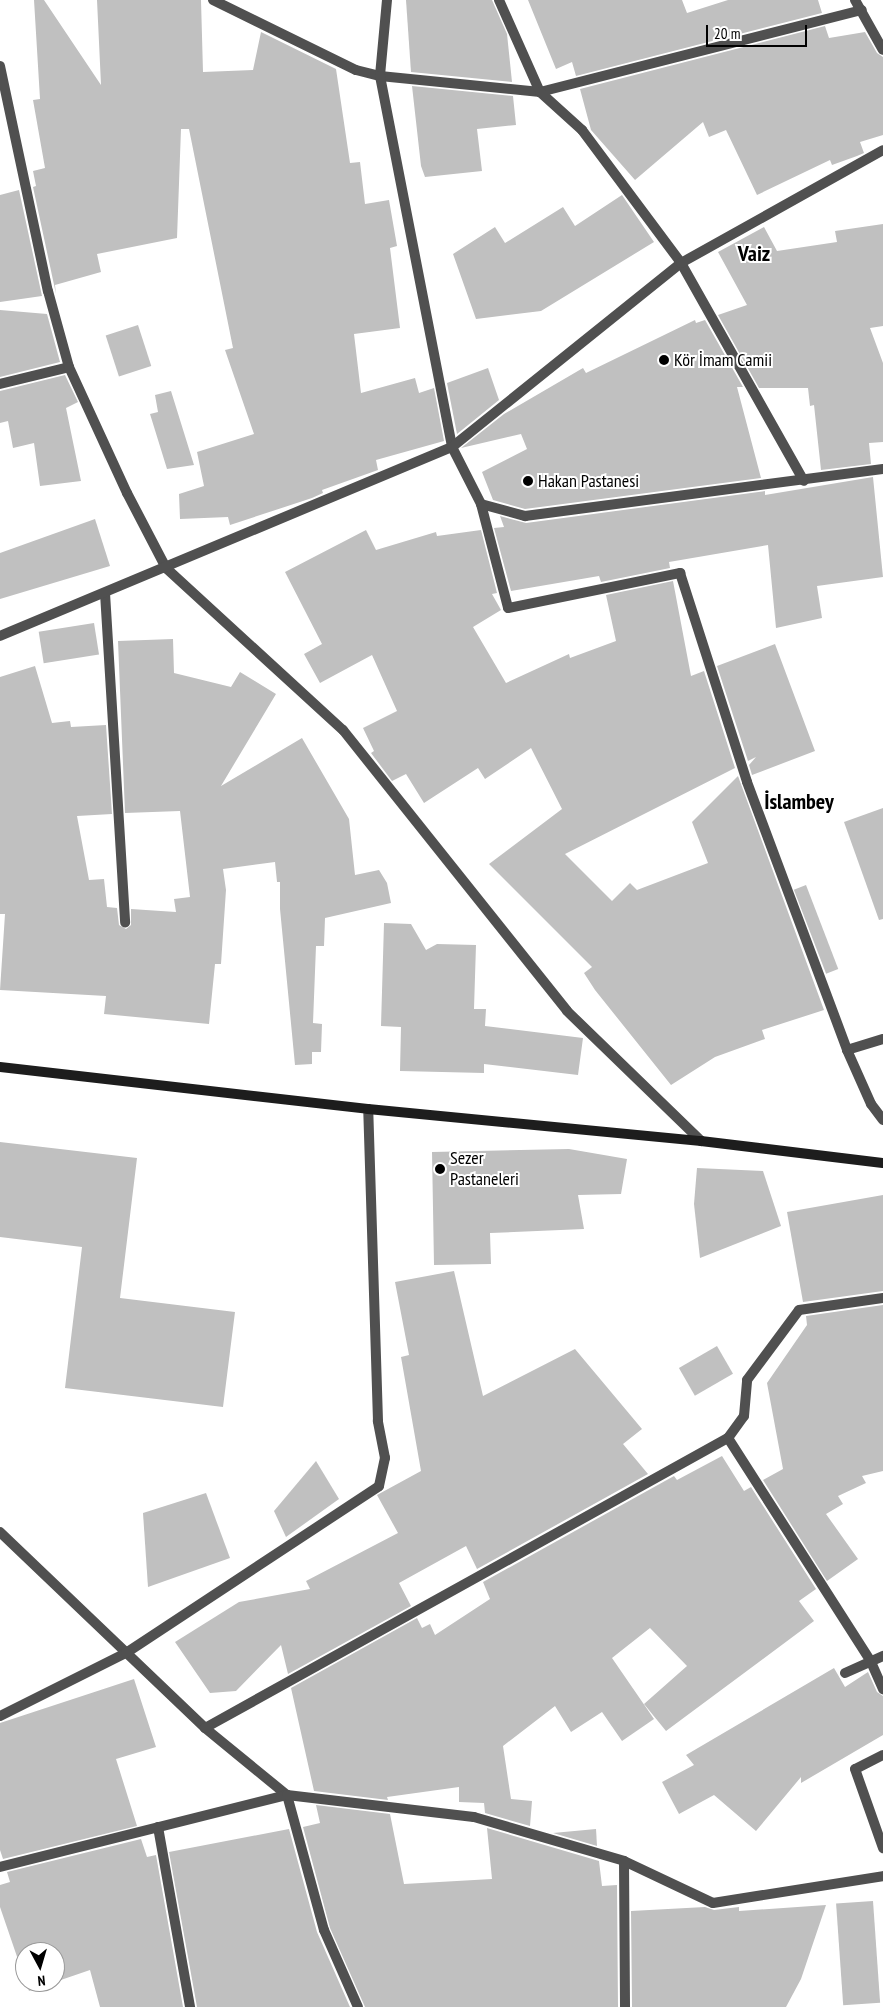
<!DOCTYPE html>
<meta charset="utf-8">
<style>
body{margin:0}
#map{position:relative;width:883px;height:2007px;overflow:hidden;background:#fff;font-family:"PT Sans Narrow",sans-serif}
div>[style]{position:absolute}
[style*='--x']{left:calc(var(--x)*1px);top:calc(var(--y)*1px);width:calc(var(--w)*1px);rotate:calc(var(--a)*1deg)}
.building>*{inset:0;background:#c0c0c0;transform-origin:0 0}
.minor>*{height:10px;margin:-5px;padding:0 5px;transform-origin:5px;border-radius:5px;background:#505050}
.tertiary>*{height:10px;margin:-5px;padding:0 5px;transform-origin:5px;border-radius:5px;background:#505050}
.secondary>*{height:10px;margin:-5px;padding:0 5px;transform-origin:5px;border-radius:5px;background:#1d1d1d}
.dots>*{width:14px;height:14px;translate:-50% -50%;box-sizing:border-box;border:2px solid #fff;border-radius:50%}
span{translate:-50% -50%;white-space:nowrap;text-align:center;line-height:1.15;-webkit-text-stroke:4px #fff;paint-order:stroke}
.poi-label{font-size:18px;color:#000}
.left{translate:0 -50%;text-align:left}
.district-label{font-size:22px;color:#000;font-weight:700}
.north{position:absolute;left:15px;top:1942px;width:50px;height:50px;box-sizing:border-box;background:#fff;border:1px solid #999;border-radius:50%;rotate:174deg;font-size:14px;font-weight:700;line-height:20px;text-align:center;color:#000}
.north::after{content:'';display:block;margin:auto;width:18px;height:22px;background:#000;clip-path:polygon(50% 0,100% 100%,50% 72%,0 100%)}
.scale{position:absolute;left:706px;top:25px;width:101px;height:22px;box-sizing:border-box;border:2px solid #000;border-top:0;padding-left:6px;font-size:15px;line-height:18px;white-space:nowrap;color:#000;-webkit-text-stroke:4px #fff;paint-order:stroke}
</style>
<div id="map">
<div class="building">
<div style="clip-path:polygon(34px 0,44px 0,101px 85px,97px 0,201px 0,203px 72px,253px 70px,261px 32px,336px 69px,350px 163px,360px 162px,365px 204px,389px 200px,397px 246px,390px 248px,400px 328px,354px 334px,361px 393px,415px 378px,419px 393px,434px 388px,444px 441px,376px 460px,378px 470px,322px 490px,323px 493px,312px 498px,230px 525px,228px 517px,180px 519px,179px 494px,204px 486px,197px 452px,254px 434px,225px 350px,233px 348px,189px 129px,181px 129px,177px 238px,97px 254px,101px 272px,55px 285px,56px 294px,33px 187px,36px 186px,33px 171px,45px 168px,33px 100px,40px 99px)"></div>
<div style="clip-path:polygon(406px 0,492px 0,507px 34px,512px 82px,411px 72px)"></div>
<div style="clip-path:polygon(528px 0,682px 0,687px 13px,728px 0,818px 0,822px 13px,576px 76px,572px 62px,556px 69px)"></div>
<div style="clip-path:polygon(825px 26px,829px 38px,865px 32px,877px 53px,883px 57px,883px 135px,860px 142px,864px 153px,857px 156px,832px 165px,830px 160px,757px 195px,726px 130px,709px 137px,703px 122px,635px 180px,591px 130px,580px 89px)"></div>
<div style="clip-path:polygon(412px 86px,513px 96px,516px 125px,477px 129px,482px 171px,425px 177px,421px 166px)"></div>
<div style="clip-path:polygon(19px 190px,42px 296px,0 302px,0 195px)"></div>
<div style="clip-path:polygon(622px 195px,654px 242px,541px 311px,476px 319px,453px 254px,495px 227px,505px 243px,563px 207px,575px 226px)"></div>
<div style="clip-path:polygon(883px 224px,883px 326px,870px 328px,883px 363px,883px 442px,869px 443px,871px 464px,821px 470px,814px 405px,810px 406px,808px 388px,759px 388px,718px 315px,747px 305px,718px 252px,764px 227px,777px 251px,837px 242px,835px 231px)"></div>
<div style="clip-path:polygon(0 310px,47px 314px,60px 362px,0 377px)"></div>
<div style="clip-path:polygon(695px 320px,696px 323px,705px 320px,743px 387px,737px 387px,761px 478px,525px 509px,493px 500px,482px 472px,527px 449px,521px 434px,461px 448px,504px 414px,583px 368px,586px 373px)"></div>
<div style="left:138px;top:325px;width:43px;height:34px;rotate:72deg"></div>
<div style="clip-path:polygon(488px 368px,499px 400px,457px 434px,447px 383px)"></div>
<div style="clip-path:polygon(65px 375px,78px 402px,66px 408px,81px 481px,40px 486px,34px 443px,13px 448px,8px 421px,0 423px,0 391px)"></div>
<div style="clip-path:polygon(171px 391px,194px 465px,167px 469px,150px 414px,158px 412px,155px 395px)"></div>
<div style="clip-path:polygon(873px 477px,883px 577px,817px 586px,822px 618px,776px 628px,768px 545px,669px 562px,670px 568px,601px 582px,599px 576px,511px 591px,494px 528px,504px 527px,500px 516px,526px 523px,765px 491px,765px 495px)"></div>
<div style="clip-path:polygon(95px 519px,110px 566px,0 599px,0 553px)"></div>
<div style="clip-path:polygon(366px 530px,376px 550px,436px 532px,437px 536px,481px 530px,497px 593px,492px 594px,501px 610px,473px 627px,506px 683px,569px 654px,570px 658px,616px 641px,606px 595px,673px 581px,691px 676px,704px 671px,735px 768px,565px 854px,612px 901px,630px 883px,637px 890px,708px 863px,692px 822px,738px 776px,824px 1010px,762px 1030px,765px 1039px,715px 1057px,671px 1085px,595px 990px,584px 973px,592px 967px,489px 864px,562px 809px,531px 748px,485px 779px,478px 768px,424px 803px,406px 774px,392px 781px,371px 753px,374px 751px,363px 728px,397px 711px,372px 655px,320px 683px,304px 654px,322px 644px,285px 572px)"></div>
<div style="left:94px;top:623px;width:32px;height:56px;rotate:81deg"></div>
<div style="clip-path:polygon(173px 639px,174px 673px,231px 687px,240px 672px,276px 694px,221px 786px,302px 738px,349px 819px,355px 875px,379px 870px,387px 883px,391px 903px,325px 918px,324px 946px,316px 946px,313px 1023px,322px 1024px,321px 1052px,312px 1052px,312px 1064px,295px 1065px,280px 909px,280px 882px,277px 882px,275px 862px,223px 869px,226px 890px,221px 964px,215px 964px,209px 1024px,104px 1014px,106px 996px,0 990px,5px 914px,0 914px,0 677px,35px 666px,52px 723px,70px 721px,71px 727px,106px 725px,112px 814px,77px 816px,89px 880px,104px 879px,107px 907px,117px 908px,119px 925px,126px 929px,131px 925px,131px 909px,176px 912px,174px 899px,190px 897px,180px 811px,125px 813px,118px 641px)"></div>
<div style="clip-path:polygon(775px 644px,815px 751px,752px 775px,749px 765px,756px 757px,748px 761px,717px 666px)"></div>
<div style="clip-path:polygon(883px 808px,883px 919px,879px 920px,844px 822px)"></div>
<div style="left:806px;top:885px;width:90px;height:13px;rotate:69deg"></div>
<div style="clip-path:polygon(384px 923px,411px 924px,426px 950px,437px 944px,476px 945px,474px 1009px,486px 1009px,485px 1026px,583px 1038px,578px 1075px,484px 1064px,484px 1073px,400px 1071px,401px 1027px,381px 1026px)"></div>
<div style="clip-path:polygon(0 1142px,137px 1158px,120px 1298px,235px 1312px,223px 1407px,65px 1388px,82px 1247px,0 1237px)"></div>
<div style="clip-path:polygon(569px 1149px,627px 1159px,621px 1194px,578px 1195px,584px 1229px,490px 1233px,491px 1264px,434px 1265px,432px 1152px)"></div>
<div style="clip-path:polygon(697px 1168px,763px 1171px,781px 1226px,700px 1258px,694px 1204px)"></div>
<div style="clip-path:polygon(883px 1195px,883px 1291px,803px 1302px,787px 1212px)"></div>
<div style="clip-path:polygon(454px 1271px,483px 1396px,575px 1349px,642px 1429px,623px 1444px,648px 1474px,477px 1569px,466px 1546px,399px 1583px,411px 1606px,288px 1674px,281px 1645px,236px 1691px,210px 1693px,175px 1642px,239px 1602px,310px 1589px,306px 1581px,398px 1533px,377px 1495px,421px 1471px,401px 1357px,409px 1355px,395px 1282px)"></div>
<div style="clip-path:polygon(883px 1305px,883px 1471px,862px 1476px,866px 1483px,838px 1496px,843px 1504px,826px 1514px,858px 1559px,827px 1581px,763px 1480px,783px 1469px,767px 1383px,807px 1325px,806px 1316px)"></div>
<div style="left:717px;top:1346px;width:32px;height:44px;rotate:60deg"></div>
<div style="clip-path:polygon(722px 1456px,744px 1491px,751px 1487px,816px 1589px,799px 1601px,814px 1621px,666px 1731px,644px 1704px,687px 1666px,650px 1628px,612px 1658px,654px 1719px,622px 1741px,602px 1712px,571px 1732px,555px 1706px,503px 1746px,511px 1799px,532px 1801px,530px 1826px,485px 1813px,484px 1803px,459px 1802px,459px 1787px,387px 1797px,388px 1800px,314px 1791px,291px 1688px,417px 1618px,422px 1628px,430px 1624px,435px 1635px,490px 1599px,483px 1582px,674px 1476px,677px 1480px)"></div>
<div style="clip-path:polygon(316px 1461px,339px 1499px,286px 1537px,274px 1511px)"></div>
<div style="clip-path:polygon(206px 1493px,230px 1558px,148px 1587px,143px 1513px)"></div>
<div style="clip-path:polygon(834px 1668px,845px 1687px,868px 1672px,877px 1692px,883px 1696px,883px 1735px,801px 1783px,801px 1777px,756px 1831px,714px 1795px,679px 1814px,662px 1782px,694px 1765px,686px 1755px)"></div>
<div style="clip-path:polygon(134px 1679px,156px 1747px,116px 1759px,137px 1826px,3px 1859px,0 1850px,0 1723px)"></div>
<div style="clip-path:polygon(316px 1805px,390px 1814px,404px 1884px,492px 1879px,487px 1828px,599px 1861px,602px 1886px,617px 1885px,618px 2007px,365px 2007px,330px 1928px,303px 1827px,320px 1823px)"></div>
<div style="clip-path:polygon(289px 1829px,317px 1932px,350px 2007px,197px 2007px,169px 1852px)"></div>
<div style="clip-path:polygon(596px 1829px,597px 1846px,553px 1833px)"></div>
<div style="clip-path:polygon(141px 1839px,147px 1857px,156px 1855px,183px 2007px,100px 2007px,90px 1970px,55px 1982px,55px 1952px,25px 1952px,25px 1980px,0 1907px,0 1885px,10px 1882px,7px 1872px)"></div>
<div style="left:873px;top:1901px;width:102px;height:37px;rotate:86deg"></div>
<div style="clip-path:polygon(826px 1905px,801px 1979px,786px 2007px,632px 2007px,631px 1911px,705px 1907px,714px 1910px,739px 1907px,739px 1911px)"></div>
<div style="clip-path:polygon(26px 1982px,54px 1982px,29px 1991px)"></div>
</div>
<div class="minor">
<div style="--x:213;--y:0;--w:159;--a:26.1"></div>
<div style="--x:356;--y:70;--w:25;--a:14"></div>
<div style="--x:380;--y:76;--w:161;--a:5.7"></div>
<div style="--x:540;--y:92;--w:332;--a:-14.3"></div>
<div style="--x:387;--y:0;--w:76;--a:95.3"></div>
<div style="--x:380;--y:76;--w:378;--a:79"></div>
<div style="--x:452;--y:447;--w:64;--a:63"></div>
<div style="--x:481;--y:504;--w:46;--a:15.3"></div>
<div style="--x:525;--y:516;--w:361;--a:-7.5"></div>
<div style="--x:499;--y:0;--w:101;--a:66"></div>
<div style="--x:540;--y:92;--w:57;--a:42.1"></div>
<div style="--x:582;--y:130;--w:166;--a:53.3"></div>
<div style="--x:681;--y:263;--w:250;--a:60.6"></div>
<div style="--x:855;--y:0;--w:57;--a:60.8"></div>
<div style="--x:0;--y:384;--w:71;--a:-13.8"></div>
<div style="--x:481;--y:504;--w:107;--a:75.4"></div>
<div style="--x:508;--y:608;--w:176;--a:-11.5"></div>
<div style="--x:680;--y:573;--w:219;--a:72.2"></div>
<div style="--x:747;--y:782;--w:286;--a:69.5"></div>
<div style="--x:847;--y:1050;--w:59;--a:66"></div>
<div style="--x:871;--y:1104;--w:20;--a:53"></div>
<div style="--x:105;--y:593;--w:330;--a:86.5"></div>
<div style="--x:847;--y:1050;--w:38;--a:-17"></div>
<div style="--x:728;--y:1438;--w:266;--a:57.4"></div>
<div style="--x:871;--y:1662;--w:30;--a:66"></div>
<div style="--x:0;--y:1532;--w:284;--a:43.7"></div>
<div style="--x:205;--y:1728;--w:106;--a:39.3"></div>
<div style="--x:287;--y:1795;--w:140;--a:74.7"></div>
<div style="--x:324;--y:1930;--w:84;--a:66.2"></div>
<div style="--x:845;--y:1673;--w:42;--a:-24.1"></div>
<div style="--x:0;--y:1716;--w:141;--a:-26.6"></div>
<div style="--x:126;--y:1653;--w:303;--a:-33.4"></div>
<div style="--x:379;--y:1486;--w:29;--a:-78"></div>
<div style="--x:385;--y:1458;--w:38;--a:-101"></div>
<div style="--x:378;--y:1421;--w:312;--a:-91.8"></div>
<div style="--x:205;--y:1728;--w:598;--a:-29.01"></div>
<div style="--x:728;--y:1438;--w:27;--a:-54"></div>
<div style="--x:744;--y:1416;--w:36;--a:-85"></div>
<div style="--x:747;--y:1380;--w:87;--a:-53.4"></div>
<div style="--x:799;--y:1310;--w:85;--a:-8.1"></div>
<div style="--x:883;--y:1755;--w:31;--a:153"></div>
<div style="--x:855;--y:1769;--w:84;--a:70.5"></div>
<div style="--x:158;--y:1827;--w:183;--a:79.9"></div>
<div style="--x:0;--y:1867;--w:296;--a:-14.1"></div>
<div style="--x:287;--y:1795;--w:188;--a:6.7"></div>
<div style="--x:474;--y:1817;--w:156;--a:16.3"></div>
<div style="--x:624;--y:1861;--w:98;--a:25.3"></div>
<div style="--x:713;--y:1903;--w:172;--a:-9"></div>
</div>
<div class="tertiary">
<div style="--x:0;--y:66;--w:230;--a:78"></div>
<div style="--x:48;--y:291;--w:79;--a:74.6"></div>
<div style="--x:69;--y:367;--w:139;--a:65.3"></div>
<div style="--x:127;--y:493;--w:85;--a:62.5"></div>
<div style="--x:166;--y:568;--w:240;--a:42.5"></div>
<div style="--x:343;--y:730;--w:359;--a:51.4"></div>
<div style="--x:567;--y:1011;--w:187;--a:44.1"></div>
<div style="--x:0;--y:636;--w:490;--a:-22.7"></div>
<div style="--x:452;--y:447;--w:294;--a:-38.8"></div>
<div style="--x:681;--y:263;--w:231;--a:-29.2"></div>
<div style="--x:624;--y:1861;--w:146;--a:89.6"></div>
</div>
<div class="secondary">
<div style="--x:0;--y:1067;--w:370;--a:6.5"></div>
<div style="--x:368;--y:1109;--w:335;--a:5.5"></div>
<div style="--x:701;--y:1141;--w:183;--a:6.9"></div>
</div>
<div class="dots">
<div style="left:664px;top:360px;background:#000"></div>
<div style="left:528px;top:481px;background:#000"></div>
<div style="left:440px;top:1169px;background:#000"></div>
</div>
<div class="poi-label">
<span class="left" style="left:674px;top:360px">Kör İmam Camii</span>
<span class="left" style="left:538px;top:481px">Hakan Pastanesi</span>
<span class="left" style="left:450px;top:1169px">Sezer<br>Pastaneleri</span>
</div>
<div class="district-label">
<span style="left:754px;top:254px">Vaiz</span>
<span style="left:799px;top:802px">İslambey</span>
</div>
<div class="north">N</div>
<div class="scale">20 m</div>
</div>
